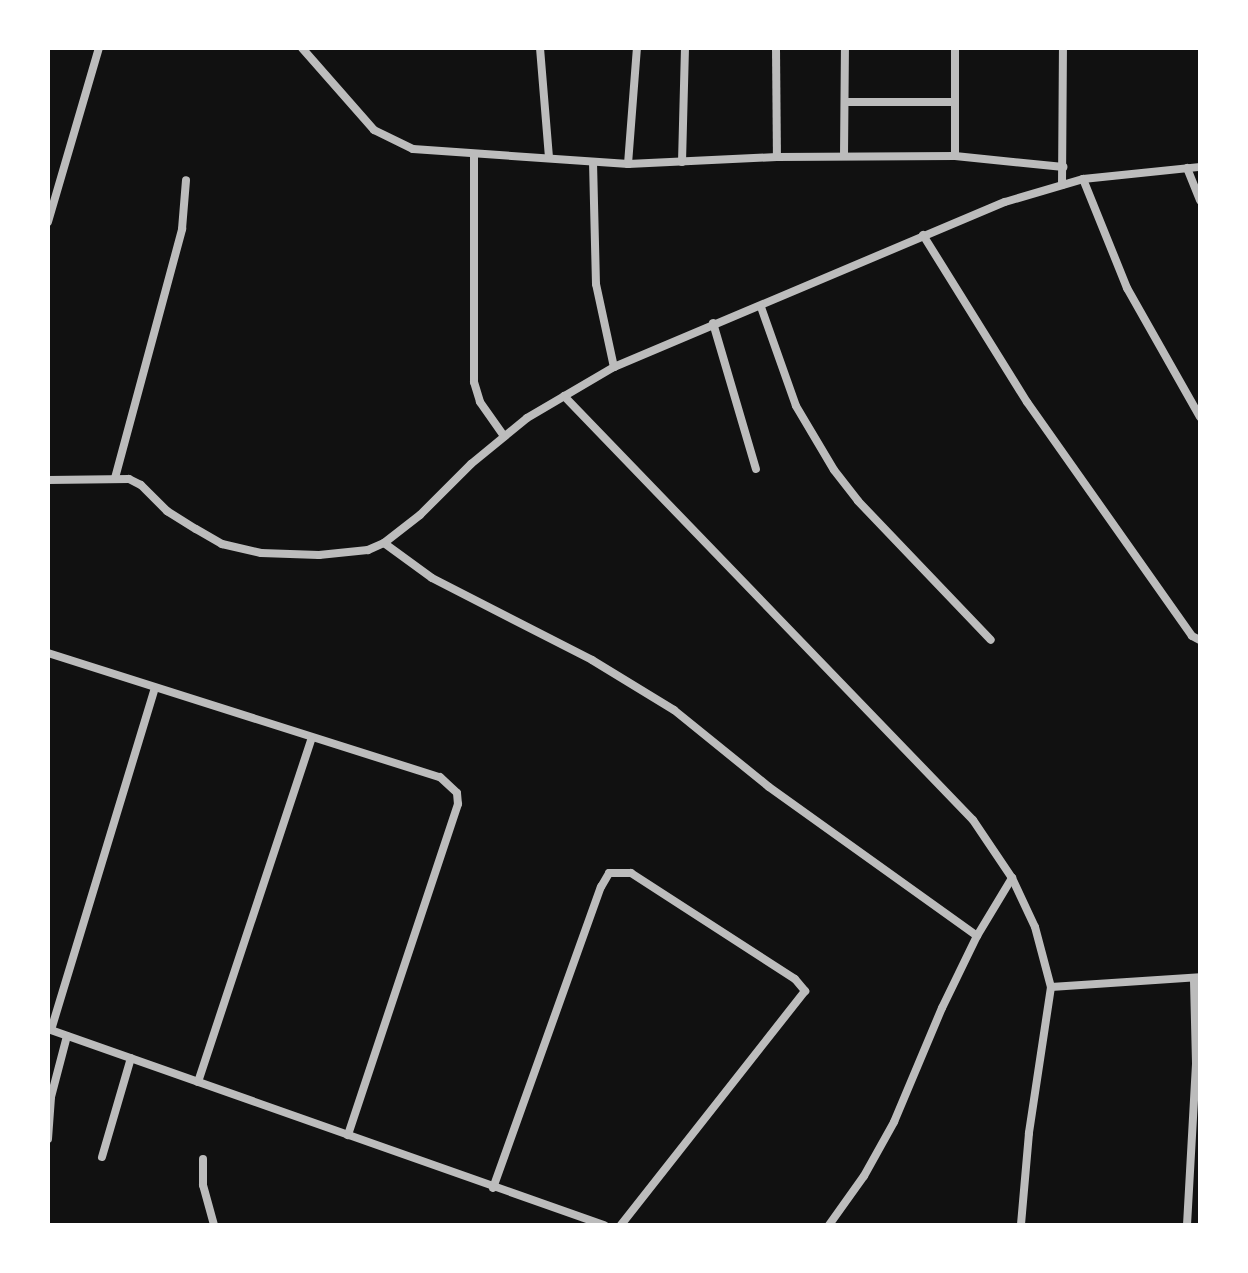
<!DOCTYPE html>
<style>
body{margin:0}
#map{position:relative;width:1248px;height:1273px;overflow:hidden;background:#111;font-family:"Nunito Sans",sans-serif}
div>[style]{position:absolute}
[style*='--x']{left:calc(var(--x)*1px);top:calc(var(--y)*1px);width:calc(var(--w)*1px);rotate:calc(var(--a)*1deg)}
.minor>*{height:8px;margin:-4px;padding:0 4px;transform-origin:4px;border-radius:4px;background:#bcbcbc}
span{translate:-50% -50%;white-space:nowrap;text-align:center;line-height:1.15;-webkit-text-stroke:8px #fff;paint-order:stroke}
.frame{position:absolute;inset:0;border:50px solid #fff;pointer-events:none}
</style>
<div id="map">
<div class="minor">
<div style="--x:302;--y:48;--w:109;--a:48.7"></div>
<div style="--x:374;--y:130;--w:43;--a:26"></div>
<div style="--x:413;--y:149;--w:216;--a:4"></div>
<div style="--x:628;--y:164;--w:149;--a:-2.7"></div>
<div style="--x:777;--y:157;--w:178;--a:-0.3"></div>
<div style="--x:955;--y:156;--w:109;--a:5.8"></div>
<div style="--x:540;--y:48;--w:110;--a:85.3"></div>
<div style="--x:776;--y:48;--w:109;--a:89.5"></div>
<div style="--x:845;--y:102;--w:110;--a:0"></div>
<div style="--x:474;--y:156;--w:226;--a:90"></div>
<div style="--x:474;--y:382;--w:21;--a:73"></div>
<div style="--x:480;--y:402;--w:42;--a:54.8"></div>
<div style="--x:844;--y:156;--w:108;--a:-89.5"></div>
<div style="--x:955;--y:156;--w:108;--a:-90"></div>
<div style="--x:593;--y:162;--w:122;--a:88.6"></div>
<div style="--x:596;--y:284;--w:85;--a:77.8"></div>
<div style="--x:682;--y:162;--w:114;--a:-88.5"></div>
<div style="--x:628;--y:164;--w:116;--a:-85.6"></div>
<div style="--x:1187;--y:168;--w:35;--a:68"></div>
<div style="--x:1083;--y:179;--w:118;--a:68"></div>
<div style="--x:1127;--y:288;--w:148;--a:60.5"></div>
<div style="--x:1062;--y:185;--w:137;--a:-89.6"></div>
<div style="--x:48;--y:222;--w:181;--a:-73.7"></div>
<div style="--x:923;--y:235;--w:197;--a:58.1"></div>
<div style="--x:1027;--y:402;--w:286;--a:54.8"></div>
<div style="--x:1192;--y:636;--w:9;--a:27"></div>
<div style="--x:761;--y:307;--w:105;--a:70.5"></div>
<div style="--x:796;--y:406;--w:74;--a:59.3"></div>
<div style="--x:834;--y:470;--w:39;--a:52"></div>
<div style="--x:858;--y:501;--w:192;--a:46.3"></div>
<div style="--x:713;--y:323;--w:152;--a:73.6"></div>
<div style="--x:564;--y:396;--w:589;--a:46.03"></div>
<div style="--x:973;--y:820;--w:70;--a:56.1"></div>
<div style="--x:1012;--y:878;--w:54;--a:64.9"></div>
<div style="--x:1035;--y:927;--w:62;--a:75.1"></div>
<div style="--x:1051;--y:987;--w:148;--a:98.6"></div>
<div style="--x:1029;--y:1133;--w:92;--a:95"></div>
<div style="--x:115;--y:478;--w:258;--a:-74.9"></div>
<div style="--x:182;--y:229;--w:49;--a:-85.3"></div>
<div style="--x:48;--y:480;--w:81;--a:-0.7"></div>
<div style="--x:129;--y:479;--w:13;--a:27"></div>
<div style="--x:141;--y:485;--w:37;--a:45"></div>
<div style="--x:167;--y:511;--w:34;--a:32"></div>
<div style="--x:196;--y:529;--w:30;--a:30"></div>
<div style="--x:222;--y:544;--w:40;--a:13"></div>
<div style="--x:261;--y:553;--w:58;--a:2"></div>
<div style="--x:319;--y:555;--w:49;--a:-5.8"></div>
<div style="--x:368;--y:550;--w:17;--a:-24"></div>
<div style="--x:384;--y:543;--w:46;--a:-37.9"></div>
<div style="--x:420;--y:515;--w:72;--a:-45"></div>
<div style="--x:471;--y:464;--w:72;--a:-39.4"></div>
<div style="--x:527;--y:418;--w:101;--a:-30.4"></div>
<div style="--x:614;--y:367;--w:424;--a:-22.9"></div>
<div style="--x:1005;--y:202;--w:81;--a:-16.4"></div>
<div style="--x:1083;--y:179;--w:118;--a:-5.9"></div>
<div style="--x:384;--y:543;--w:59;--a:36.1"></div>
<div style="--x:432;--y:578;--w:180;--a:27.1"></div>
<div style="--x:592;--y:660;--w:96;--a:31.4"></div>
<div style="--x:674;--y:710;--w:122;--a:39"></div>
<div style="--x:769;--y:787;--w:256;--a:35.6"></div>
<div style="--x:48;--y:653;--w:411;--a:17.6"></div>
<div style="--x:440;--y:777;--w:23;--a:43"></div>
<div style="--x:457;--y:793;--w:11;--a:85"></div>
<div style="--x:458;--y:804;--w:349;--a:108.4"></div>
<div style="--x:1051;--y:987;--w:149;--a:-3.8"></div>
<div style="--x:48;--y:1029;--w:590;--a:19.42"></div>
<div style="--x:51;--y:1030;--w:357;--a:-73.1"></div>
<div style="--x:198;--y:1082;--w:362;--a:-71.7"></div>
<div style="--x:48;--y:1139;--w:42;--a:-85.9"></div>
<div style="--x:51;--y:1097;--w:63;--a:-75.3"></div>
<div style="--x:102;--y:1157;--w:103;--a:-73.7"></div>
<div style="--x:203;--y:1159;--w:26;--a:90"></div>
<div style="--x:203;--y:1185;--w:41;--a:74.6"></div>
<div style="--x:493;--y:1188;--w:320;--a:-70.3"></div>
<div style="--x:601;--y:887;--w:16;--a:-60"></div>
<div style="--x:609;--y:873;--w:22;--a:0"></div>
<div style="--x:631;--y:873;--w:195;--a:32.9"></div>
<div style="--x:795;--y:979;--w:16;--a:50"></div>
<div style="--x:805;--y:991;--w:298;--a:128.2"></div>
<div style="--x:829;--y:1225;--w:60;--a:-54.5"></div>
<div style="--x:864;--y:1176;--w:62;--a:-60.9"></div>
<div style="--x:894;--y:1122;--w:124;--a:-67.2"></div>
<div style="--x:942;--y:1008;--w:80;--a:-64.1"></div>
<div style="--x:977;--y:936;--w:68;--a:-58.9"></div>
<div style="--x:1187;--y:1225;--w:162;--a:-86.8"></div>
<div style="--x:1196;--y:1063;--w:84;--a:-91.4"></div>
</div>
<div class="frame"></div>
</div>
